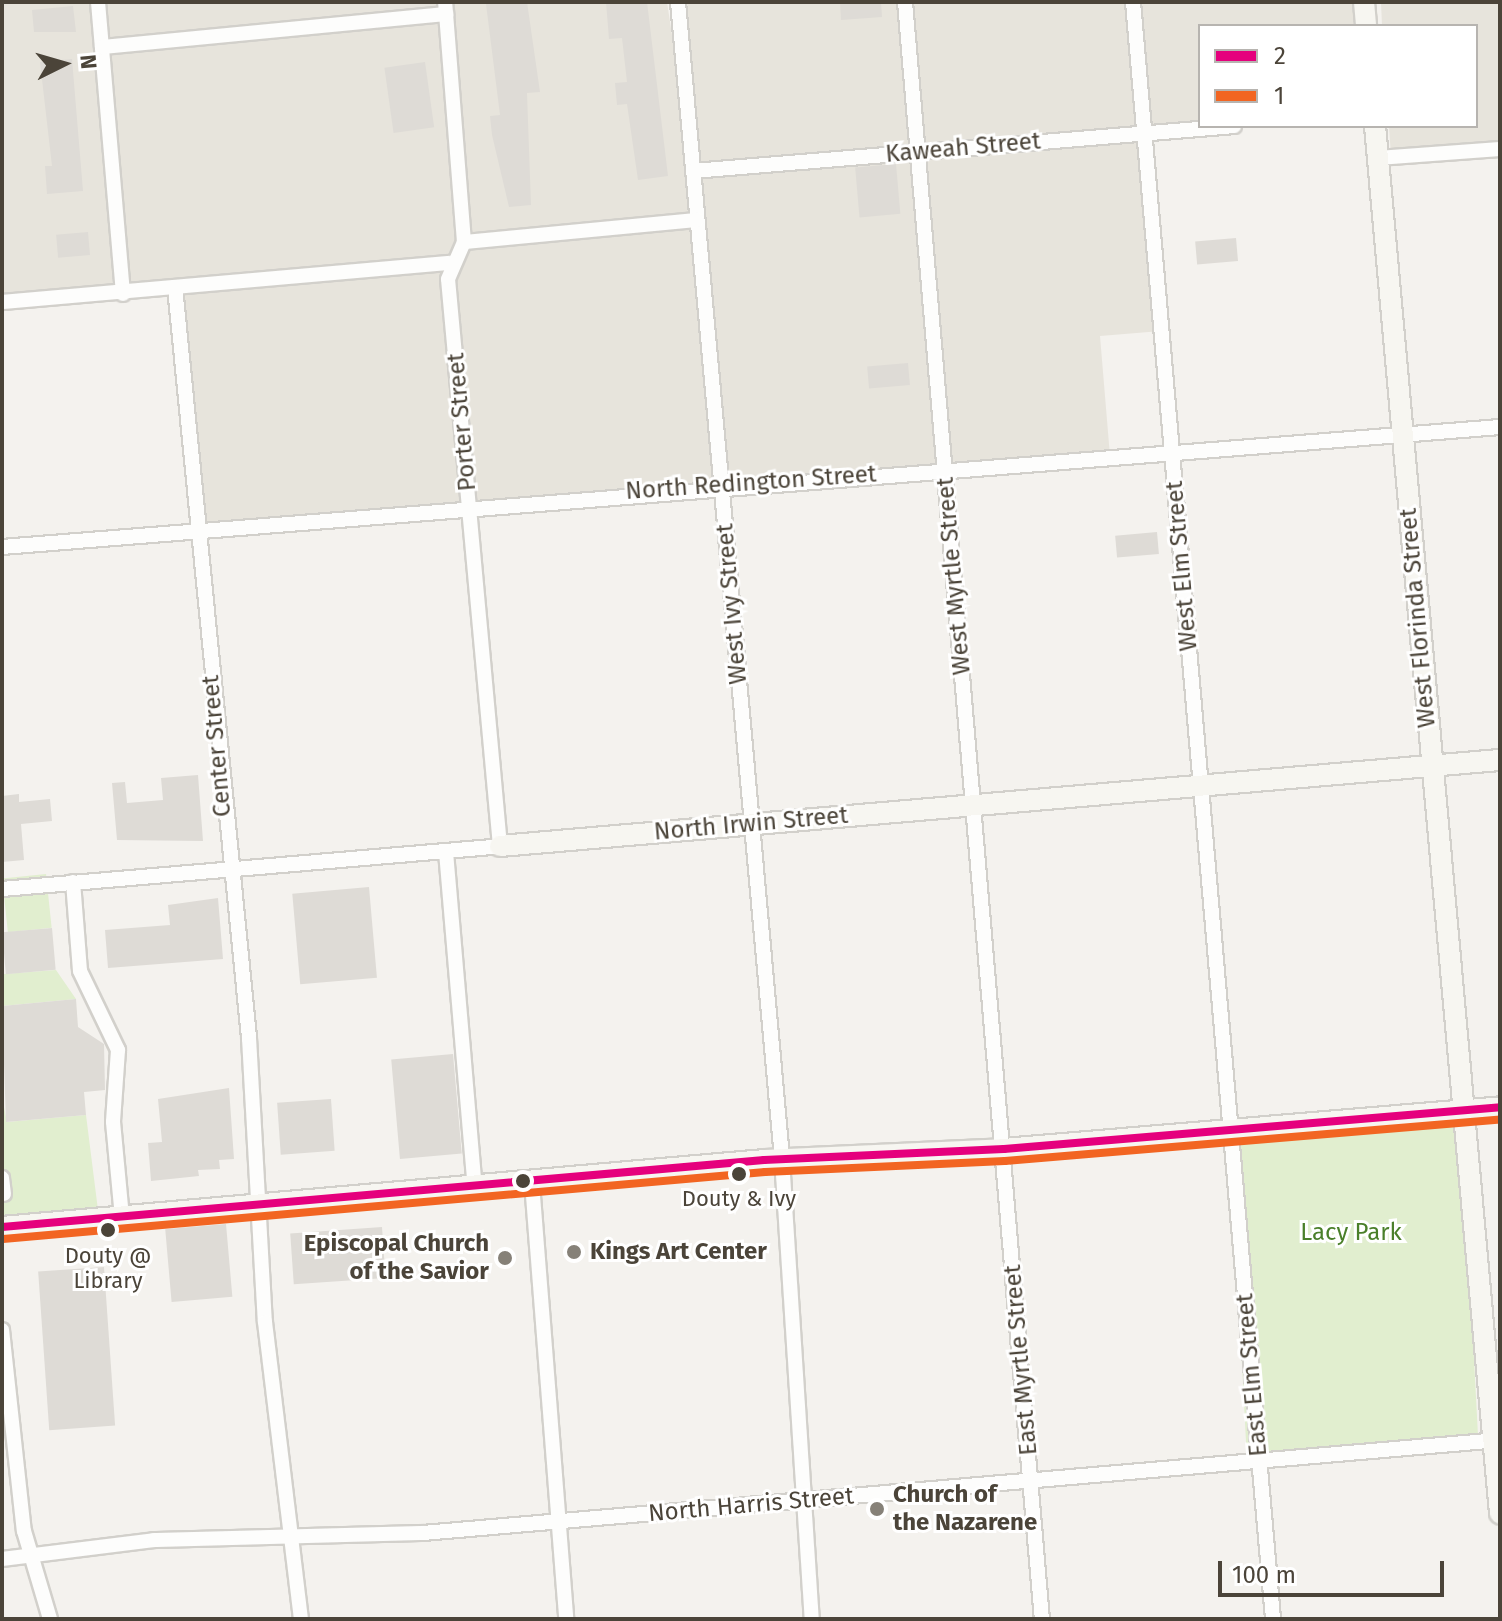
<!DOCTYPE html>
<style>
body{margin:0}
#map{position:relative;width:1502px;height:1621px;overflow:hidden;background:#f4f2ee;font-family:"Fira Sans",sans-serif}
div>[style]{position:absolute}
[style*='--x']{left:calc(var(--x)*1px);top:calc(var(--y)*1px);width:calc(var(--w)*1px);rotate:calc(var(--a)*1deg)}
.residential>*{inset:0;background:#e7e4dc}
.green>*{inset:0;background:#e1eecf;transform-origin:0 0}
.building>*{inset:0;background:#dedbd6;transform-origin:0 0}
.roads{filter:drop-shadow(2px 0 #d2d0cb) drop-shadow(-2px 0 #d2d0cb) drop-shadow(0 2px #d2d0cb) drop-shadow(0 -2px #d2d0cb)}
.street>*{height:14px;margin:-7px;padding:0 7px;transform-origin:7px;border-radius:7px;background:#fdfdfc}
.secondary>*{height:20px;margin:-10px;padding:0 10px;transform-origin:10px;border-radius:10px;background:#f7f6f1}
.bus-1>*{height:8px;margin:-4px;padding:0 4px;transform-origin:4px;border-radius:4px;background:#e5007d}
.bus-2>*{height:8px;margin:-4px;padding:0 4px;transform-origin:4px;border-radius:4px;background:#f26522}
.dots>*{width:22px;height:22px;translate:-50% -50%;box-sizing:border-box;border:4px solid #fff;border-radius:50%}
span{translate:-50% -50%;white-space:nowrap;text-align:center;line-height:1.15;-webkit-text-stroke:6px #fff;paint-order:stroke}
.bus-label{font-size:22px;color:#4b4439}
.street-label{font-size:24px;color:#4b4439}
.park-label{font-size:24px;color:#4a7f2a}
.poi-label{font-size:24px;color:#4b4439;font-weight:700}
.right{translate:-100% -50%;text-align:right}
.left{translate:0 -50%;text-align:left}
.frame{position:absolute;inset:0;border:4px solid #4b4439;pointer-events:none}
.legend{position:absolute;left:1198px;top:24px;width:280px;height:104px;box-sizing:border-box;background:#fff;border:2px solid #b7b4b0;margin:0;padding:10px 14px;list-style:none;font-size:24px;color:#4b4439}
.legend li{display:flex;align-items:center;gap:16px;height:40px}
.legend b{width:40px;border:2px solid #b7b4b0}
.north{position:absolute;left:24px;top:24px;width:80px;height:80px;-webkit-text-stroke:6px #fff;paint-order:stroke;rotate:85deg;font-size:22px;font-weight:700;line-height:32px;text-align:center;color:#4b4439}
.north::after{content:'';display:block;margin:auto;width:28px;height:36px;background:#4b4439;clip-path:polygon(50% 0,100% 100%,50% 72%,0 100%)}
.scale{position:absolute;left:1218px;top:1561px;width:226px;height:36px;box-sizing:border-box;border:4px solid #4b4439;border-top:0;padding-left:10px;font-size:24px;line-height:28px;white-space:nowrap;color:#4b4439;-webkit-text-stroke:6px #fff;paint-order:stroke}
</style>
<div id="map">
<div class="residential">
<div style="clip-path:polygon(2px 2px,667px 2px,691px 160px,687px 2px,1364px 2px,1366px 26px,1200px 26px,1200px 126px,1145px 134px,1161px 331px,1100px 336px,1110px 456px,198px 536px,175px 287px,2px 302px)"></div>
<div style="clip-path:polygon(1381px 2px,1500px 2px,1500px 149px,1391px 157px,1389px 126px,1476px 126px,1476px 26px,1382px 26px)"></div>
</div>
<div class="green">
<div style="left:46px;top:874px;width:54px;height:44px;rotate:84deg"></div>
<div style="clip-path:polygon(2px 954px,4px 974px,56px 970px,76px 999px,2px 1006px)"></div>
<div style="clip-path:polygon(2px 1097px,7px 1122px,86px 1115px,99px 1218px,2px 1227px)"></div>
<div style="left:1461px;top:1111px;width:332px;height:232px;rotate:87deg"></div>
</div>
<div class="building">
<div style="clip-path:polygon(527px 2px,540px 92px,527px 93px,531px 205px,509px 207px,492px 135px,490px 116px,500px 115px,486px 4px)"></div>
<div style="clip-path:polygon(606px 2px,647px 2px,668px 176px,638px 180px,627px 104px,617px 105px,615px 83px,627px 82px,622px 38px,609px 39px)"></div>
<div style="clip-path:polygon(840px 2px,881px 2px,882px 17px,841px 20px)"></div>
<div style="clip-path:polygon(73px 6px,76px 32px,34px 32px,32px 10px)"></div>
<div style="clip-path:polygon(72px 59px,83px 191px,47px 194px,45px 166px,52px 166px,40px 62px)"></div>
<div style="left:425px;top:62px;width:66px;height:41px;rotate:82deg"></div>
<div style="left:896px;top:164px;width:50px;height:41px;rotate:85deg"></div>
<div style="left:88px;top:232px;width:23px;height:32px;rotate:85deg"></div>
<div style="left:1236px;top:238px;width:23px;height:41px;rotate:85deg"></div>
<div style="left:908px;top:363px;width:22px;height:41px;rotate:85deg"></div>
<div style="left:1157px;top:532px;width:22px;height:42px;rotate:85deg"></div>
<div style="clip-path:polygon(198px 775px,203px 841px,117px 840px,112px 783px,125px 782px,127px 803px,163px 800px,161px 778px)"></div>
<div style="clip-path:polygon(19px 794px,19px 802px,50px 799px,52px 821px,21px 824px,24px 860px,2px 862px,2px 796px)"></div>
<div style="left:369px;top:887px;width:91px;height:77px;rotate:85deg"></div>
<div style="clip-path:polygon(218px 898px,223px 959px,108px 968px,105px 930px,170px 925px,168px 905px)"></div>
<div style="left:52px;top:928px;width:42px;height:50px;rotate:85deg"></div>
<div style="clip-path:polygon(76px 999px,78px 1027px,104px 1044px,105px 1090px,84px 1092px,86px 1115px,6px 1122px,2px 1006px)"></div>
<div style="left:453px;top:1054px;width:100px;height:62px;rotate:85deg"></div>
<div style="clip-path:polygon(229px 1088px,234px 1159px,219px 1160px,220px 1169px,198px 1170px,199px 1176px,151px 1181px,148px 1143px,162px 1142px,158px 1099px)"></div>
<div style="left:331px;top:1099px;width:52px;height:54px;rotate:86deg"></div>
<div style="left:226px;top:1224px;width:73px;height:61px;rotate:85deg"></div>
<div style="left:382px;top:1227px;width:51px;height:92px;rotate:86deg"></div>
<div style="left:104px;top:1267px;width:159px;height:66px;rotate:86deg"></div>
</div>
<div class="roads">
<div class="street">
<div style="--x:98;--y:2;--w:293;--a:85.1"></div>
<div style="--x:678;--y:2;--w:1162;--a:84.86"></div>
<div style="--x:782;--y:1159;--w:461;--a:86.3"></div>
<div style="--x:905;--y:2;--w:1623;--a:85.16"></div>
<div style="--x:1133;--y:2;--w:1623;--a:85.05"></div>
<div style="--x:102;--y:47;--w:346;--a:-5.5"></div>
<div style="--x:1378;--y:158;--w:122;--a:-4.2"></div>
<div style="--x:693;--y:171;--w:543;--a:-4.75"></div>
<div style="--x:464;--y:242;--w:234;--a:-5.4"></div>
<div style="--x:175;--y:287;--w:755;--a:84.37"></div>
<div style="--x:249;--y:1038;--w:284;--a:86.8"></div>
<div style="--x:265;--y:1322;--w:299;--a:83.1"></div>
<div style="--x:2;--y:302;--w:449;--a:-5"></div>
<div style="--x:2;--y:547;--w:1503;--a:-4.58"></div>
<div style="--x:446;--y:852;--w:338;--a:85.1"></div>
<div style="--x:73;--y:882;--w:89;--a:85.5"></div>
<div style="--x:80;--y:971;--w:88;--a:64.3"></div>
<div style="--x:118;--y:1050;--w:72;--a:94"></div>
<div style="--x:113;--y:1122;--w:95;--a:84.6"></div>
<div style="--x:2;--y:889;--w:500;--a:-4.9"></div>
<div style="--x:500;--y:846;--w:569;--a:-95.24"></div>
<div style="--x:448;--y:279;--w:40;--a:-66.6"></div>
<div style="--x:464;--y:242;--w:241;--a:-94.5"></div>
<div style="--x:2;--y:1178;--w:16;--a:83"></div>
<div style="--x:532;--y:1183;--w:437;--a:85.5"></div>
<div style="--x:2;--y:1330;--w:202;--a:83.8"></div>
<div style="--x:24;--y:1531;--w:92;--a:73.5"></div>
<div style="--x:2;--y:1559;--w:153;--a:-7.1"></div>
<div style="--x:154;--y:1540;--w:269;--a:-1.5"></div>
<div style="--x:423;--y:1533;--w:1081;--a:-4.94"></div>
</div>
<div class="secondary">
<div style="--x:1364;--y:2;--w:24;--a:85"></div>
<div style="--x:1375;--y:126;--w:1393;--a:84.85"></div>
<div style="--x:500;--y:846;--w:1004;--a:-4.92"></div>
<div style="--x:2;--y:1227;--w:765;--a:-5.02"></div>
<div style="--x:764;--y:1160;--w:240;--a:-2.6"></div>
<div style="--x:1004;--y:1149;--w:498;--a:-4.8"></div>
</div>
</div>
<div class="bus-1">
<div style="--x:2;--y:1227;--w:765;--a:-5.02"></div>
<div style="--x:764;--y:1160;--w:240;--a:-2.6"></div>
<div style="--x:1004;--y:1149;--w:498;--a:-4.8"></div>
</div>
<div class="bus-2">
<div style="--x:3;--y:1239;--w:765;--a:-5.02"></div>
<div style="--x:765;--y:1172;--w:240;--a:-2.6"></div>
<div style="--x:1005;--y:1161;--w:497;--a:-4.8"></div>
</div>
<div class="dots">
<div style="left:739px;top:1174px;background:#4b4439"></div>
<div style="left:523px;top:1181px;background:#4b4439"></div>
<div style="left:108px;top:1230px;background:#4b4439"></div>
<div style="left:574px;top:1252px;background:#868178"></div>
<div style="left:505px;top:1258px;background:#868178"></div>
<div style="left:877px;top:1509px;background:#868178"></div>
</div>
<div class="bus-label">
<span style="left:739px;top:1199px">Douty &amp; Ivy</span>
<span style="left:108px;top:1268px">Douty @<br>Library</span>
</div>
<div class="street-label">
<span style="left:963px;top:148px;rotate:-5deg">Kaweah Street</span>
<span style="left:462px;top:422px;rotate:-95deg">Porter Street</span>
<span style="left:751px;top:483px;rotate:-4deg">North Redington Street</span>
<span style="left:1182px;top:566px;rotate:-95deg">West Elm Street</span>
<span style="left:954px;top:576px;rotate:-95deg">West Myrtle Street</span>
<span style="left:732px;top:604px;rotate:-95deg">West Ivy Street</span>
<span style="left:1418px;top:618px;rotate:-95deg">West Florinda Street</span>
<span style="left:217px;top:746px;rotate:-95deg">Center Street</span>
<span style="left:751px;top:824px;rotate:-5deg">North Irwin Street</span>
<span style="left:1021px;top:1360px;rotate:-95deg">East Myrtle Street</span>
<span style="left:1252px;top:1375px;rotate:-95deg">East Elm Street</span>
<span style="left:751px;top:1505px;rotate:-5deg">North Harris Street</span>
</div>
<div class="park-label">
<span style="left:1351px;top:1233px">Lacy Park</span>
</div>
<div class="poi-label">
<span class="right" style="left:489px;top:1258px">Episcopal Church<br>of the Savior</span>
<span class="left" style="left:590px;top:1252px">Kings Art Center</span>
<span class="left" style="left:893px;top:1509px">Church of<br>the Nazarene</span>
</div>
<div class="frame"></div>
<ul class="legend">
<li><b style="height:10px;background:#e5007d"></b>2</li>
<li><b style="height:10px;background:#f26522"></b>1</li>
</ul>
<div class="north">N</div>
<div class="scale">100 m</div>
</div>
